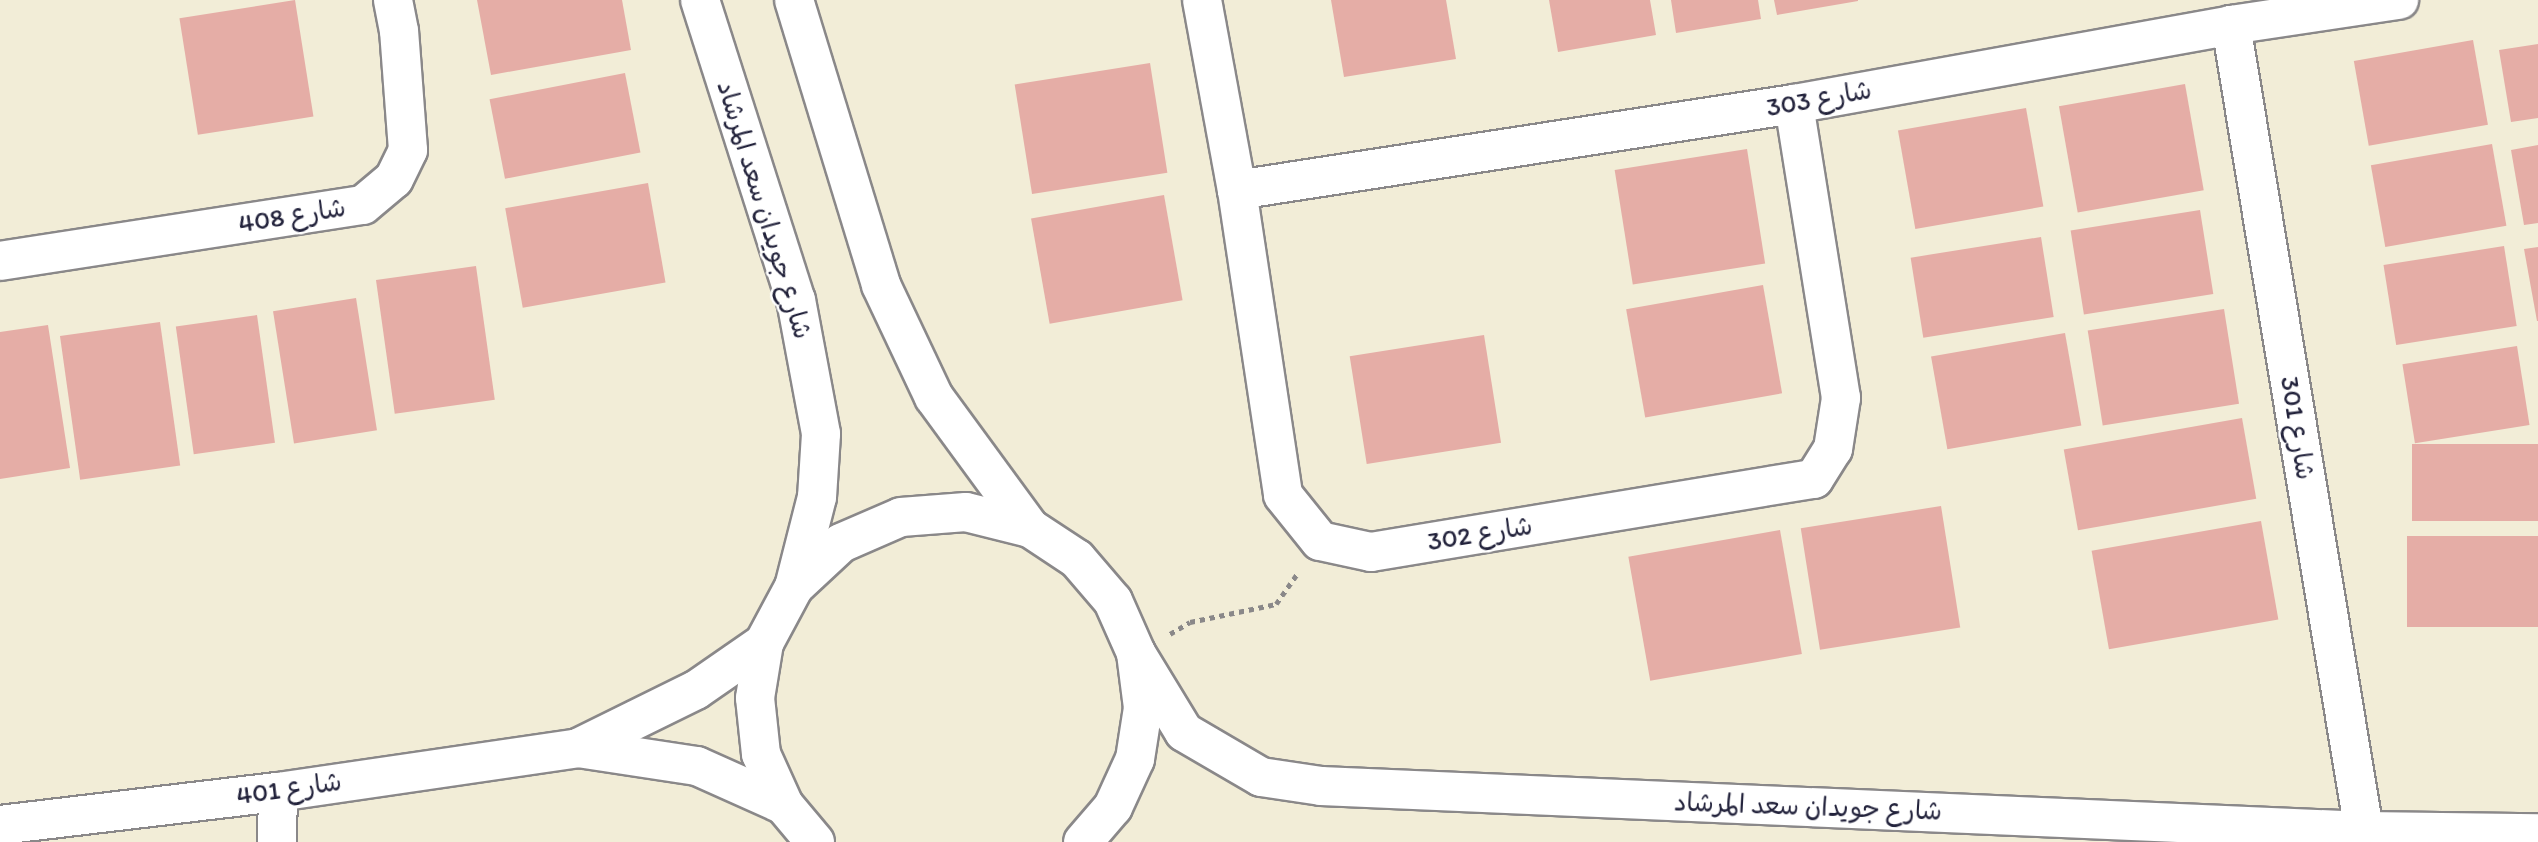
<!DOCTYPE html>
<meta charset="utf-8">
<style>
body{margin:0}
#map{position:relative;width:2538px;height:842px;overflow:hidden;background:#f2edd7;font-family:Itim,"Playpen Sans Arabic",sans-serif}
div>[style]{position:absolute}
[style*='--x']{left:calc(var(--x)*1px);top:calc(var(--y)*1px);width:calc(var(--w)*1px);rotate:calc(var(--a)*1deg)}
.building>*{inset:0;background:#e5ada6;transform-origin:0 0}
.path>*{height:4.5px;margin-top:-2.25px;transform-origin:0;background:repeating-linear-gradient(90deg,#8a8889 0 5px,transparent 0 10px)}
.roads{filter:drop-shadow(2px 0 #8a8889) drop-shadow(-2px 0 #8a8889) drop-shadow(0 2px #8a8889) drop-shadow(0 -2px #8a8889)}
.minor>*{height:38px;margin:-19px;padding:0 19px;transform-origin:19px;border-radius:19px;background:#fff}
span{translate:-50% -50%;white-space:nowrap;text-align:center;line-height:1.15;-webkit-text-stroke:5px #fff;paint-order:stroke}
.street-label{font-size:26px;color:#22223b}
</style>
<div id="map">
<div class="building">
<div style="left:295px;top:0;width:118px;height:117px;rotate:81deg"></div>
<div style="clip-path:polygon(477px 0,622px 0,631px 50px,491px 75px)"></div>
<div style="clip-path:polygon(1331px 0,1446px 0,1456px 59px,1344px 77px)"></div>
<div style="clip-path:polygon(1549px 0,1650px 0,1656px 35px,1558px 52px)"></div>
<div style="clip-path:polygon(1671px 0,1758px 0,1761px 19px,1676px 33px)"></div>
<div style="clip-path:polygon(1774px 0,1858px 0,1858px 1px,1777px 15px)"></div>
<div style="left:2473px;top:40px;width:86px;height:121px;rotate:80deg"></div>
<div style="clip-path:polygon(2538px 44px,2538px 118px,2511px 122px,2499px 50px)"></div>
<div style="left:1150px;top:63px;width:111px;height:137px;rotate:81deg"></div>
<div style="left:625px;top:73px;width:81px;height:138px;rotate:79deg"></div>
<div style="left:2185px;top:84px;width:108px;height:128px;rotate:80deg"></div>
<div style="left:2026px;top:108px;width:100px;height:130px;rotate:80deg"></div>
<div style="left:2492px;top:144px;width:83px;height:123px;rotate:80deg"></div>
<div style="clip-path:polygon(2538px 145px,2538px 223px,2524px 225px,2511px 150px)"></div>
<div style="left:1747px;top:149px;width:116px;height:134px;rotate:81deg"></div>
<div style="left:648px;top:183px;width:101px;height:145px;rotate:80deg"></div>
<div style="left:1164px;top:195px;width:107px;height:135px;rotate:80deg"></div>
<div style="left:2200px;top:210px;width:85px;height:131px;rotate:81deg"></div>
<div style="left:2041px;top:237px;width:81px;height:132px;rotate:81deg"></div>
<div style="left:2504px;top:246px;width:81px;height:122px;rotate:81deg"></div>
<div style="clip-path:polygon(2538px 247px,2538px 321px,2537px 321px,2524px 249px)"></div>
<div style="left:476px;top:266px;width:135px;height:101px;rotate:82deg"></div>
<div style="left:1763px;top:285px;width:110px;height:139px;rotate:80deg"></div>
<div style="left:356px;top:298px;width:134px;height:84px;rotate:81deg"></div>
<div style="left:2224px;top:309px;width:96px;height:138px;rotate:81deg"></div>
<div style="left:257px;top:315px;width:129px;height:82px;rotate:82deg"></div>
<div style="left:160px;top:322px;width:145px;height:101px;rotate:82deg"></div>
<div style="clip-path:polygon(48px 325px,70px 468px,0 479px,0 332px)"></div>
<div style="left:2065px;top:333px;width:94px;height:136px;rotate:80deg"></div>
<div style="left:1484px;top:335px;width:109px;height:136px;rotate:81deg"></div>
<div style="left:2517px;top:346px;width:80px;height:116px;rotate:81deg"></div>
<div style="left:2242px;top:418px;width:82px;height:181px;rotate:80deg"></div>
<div style="left:2538px;top:444px;width:77px;height:126px;rotate:90deg"></div>
<div style="left:1941px;top:506px;width:123px;height:142px;rotate:81deg"></div>
<div style="left:2261px;top:521px;width:100px;height:172px;rotate:80deg"></div>
<div style="left:1780px;top:530px;width:126px;height:154px;rotate:80deg"></div>
<div style="left:2538px;top:536px;width:91px;height:131px;rotate:90deg"></div>
</div>
<div class="path">
<div style="--x:1170;--y:634;--w:23;--a:-31"></div>
<div style="--x:1190;--y:622;--w:88;--a:-11.8"></div>
<div style="--x:1276;--y:604;--w:38;--a:-55"></div>
</div>
<div class="roads">
<div class="minor">
<div style="--x:700;--y:0;--w:315;--a:72.3"></div>
<div style="--x:796;--y:300;--w:136;--a:79.4"></div>
<div style="--x:821;--y:434;--w:63;--a:93.6"></div>
<div style="--x:817;--y:497;--w:93;--a:104.3"></div>
<div style="--x:794;--y:0;--w:298;--a:73"></div>
<div style="--x:881;--y:285;--w:124;--a:64.7"></div>
<div style="--x:934;--y:397;--w:162;--a:53.8"></div>
<div style="--x:1202;--y:0;--w:193;--a:79.6"></div>
<div style="--x:1237;--y:190;--w:308;--a:81.4"></div>
<div style="--x:1283;--y:495;--w:59;--a:51.2"></div>
<div style="--x:1320;--y:541;--w:52;--a:12.2"></div>
<div style="--x:1371;--y:552;--w:449;--a:-9.4"></div>
<div style="--x:1814;--y:479;--w:36;--a:-58"></div>
<div style="--x:1833;--y:449;--w:52;--a:-81.1"></div>
<div style="--x:1841;--y:398;--w:298;--a:-99.1"></div>
<div style="--x:2231;--y:25;--w:817;--a:80.63"></div>
<div style="--x:1237;--y:190;--w:564;--a:-8.78"></div>
<div style="--x:1794;--y:104;--w:444;--a:-10.2"></div>
<div style="--x:2231;--y:25;--w:170;--a:-8.5"></div>
<div style="--x:0;--y:261;--w:367;--a:-8.8"></div>
<div style="--x:363;--y:205;--w:40;--a:-40"></div>
<div style="--x:394;--y:179;--w:32;--a:-64"></div>
<div style="--x:408;--y:150;--w:119;--a:-94.3"></div>
<div style="--x:399;--y:31;--w:32;--a:-101"></div>
<div style="--x:1136;--y:653;--w:92;--a:58.7"></div>
<div style="--x:1184;--y:732;--w:89;--a:30.3"></div>
<div style="--x:1261;--y:777;--w:61;--a:8.5"></div>
<div style="--x:1321;--y:786;--w:1044;--a:2.47"></div>
<div style="--x:2364;--y:831;--w:174;--a:0.7"></div>
<div style="--x:578;--y:748;--w:131;--a:-26.2"></div>
<div style="--x:696;--y:690;--w:83;--a:-34.7"></div>
<div style="--x:0;--y:825;--w:280;--a:-6.8"></div>
<div style="--x:278;--y:792;--w:303;--a:-8.3"></div>
<div style="--x:578;--y:748;--w:120;--a:8.6"></div>
<div style="--x:697;--y:766;--w:95;--a:24.1"></div>
<div style="--x:277;--y:842;--w:50;--a:-88.9"></div>
<div style="--x:815;--y:842;--w:48;--a:-130"></div>
<div style="--x:784;--y:805;--w:56;--a:-114.3"></div>
<div style="--x:761;--y:754;--w:56;--a:-96.1"></div>
<div style="--x:755;--y:698;--w:56;--a:-80.7"></div>
<div style="--x:764;--y:643;--w:64;--a:-61.8"></div>
<div style="--x:794;--y:587;--w:64;--a:-43.1"></div>
<div style="--x:841;--y:543;--w:65;--a:-23.4"></div>
<div style="--x:901;--y:517;--w:65;--a:-4.4"></div>
<div style="--x:966;--y:512;--w:66;--a:14"></div>
<div style="--x:1030;--y:528;--w:56;--a:33.4"></div>
<div style="--x:1077;--y:559;--w:55;--a:49.4"></div>
<div style="--x:1113;--y:601;--w:57;--a:66.1"></div>
<div style="--x:1136;--y:653;--w:55;--a:82.7"></div>
<div style="--x:1143;--y:708;--w:52;--a:98.9"></div>
<div style="--x:1135;--y:759;--w:53;--a:114.6"></div>
<div style="--x:1113;--y:807;--w:46;--a:130.6"></div>
</div>
</div>
<div class="street-label">
<span style="left:1819px;top:99px;rotate:-10deg">شارع 303</span>
<span style="left:764px;top:210px;rotate:73deg">شارع جويدان سعد المرشاد</span>
<span style="left:292px;top:216px;rotate:-9deg">شارع 408</span>
<span style="left:2297px;top:428px;rotate:81deg">شارع 301</span>
<span style="left:1480px;top:534px;rotate:-9deg">شارع 302</span>
<span style="left:289px;top:789px;rotate:-8deg">شارع 401</span>
<span style="left:1808px;top:807px;rotate:2deg">شارع جويدان سعد المرشاد</span>
</div>
</div>
